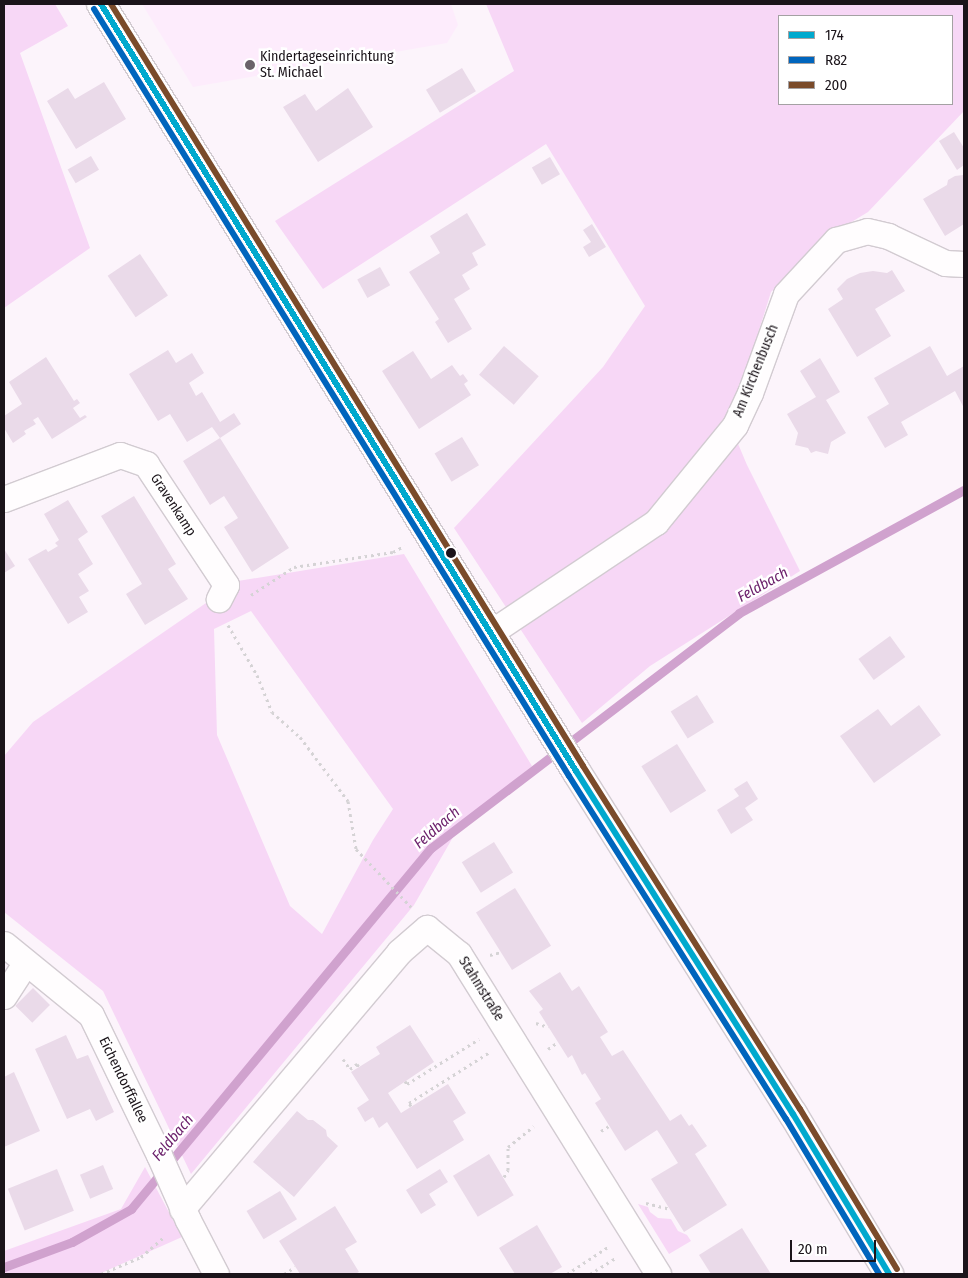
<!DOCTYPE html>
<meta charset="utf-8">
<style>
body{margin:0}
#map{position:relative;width:968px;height:1278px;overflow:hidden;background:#fcf4fb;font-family:"Fira Sans Condensed",sans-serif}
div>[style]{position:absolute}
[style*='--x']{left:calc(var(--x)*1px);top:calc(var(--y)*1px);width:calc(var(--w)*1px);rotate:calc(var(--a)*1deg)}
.built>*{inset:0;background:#fdecfc}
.green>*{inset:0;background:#f7d7f6}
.stream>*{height:9px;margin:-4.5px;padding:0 4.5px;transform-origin:4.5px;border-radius:4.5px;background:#d0a2ce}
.building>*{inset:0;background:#eadae9;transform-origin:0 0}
.path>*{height:3px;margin-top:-1.5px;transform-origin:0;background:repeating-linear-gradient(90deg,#d5d3d5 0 2.5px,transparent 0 6.5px)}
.roads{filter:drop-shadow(1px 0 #d2cbd1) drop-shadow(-1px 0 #d2cbd1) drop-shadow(0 1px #d2cbd1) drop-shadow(0 -1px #d2cbd1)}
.minor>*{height:25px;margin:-12.5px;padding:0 12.5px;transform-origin:12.5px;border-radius:12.5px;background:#fffdfe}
.secondary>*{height:28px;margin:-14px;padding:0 14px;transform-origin:14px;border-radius:14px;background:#fffdfe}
.bus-1>*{height:6px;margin:-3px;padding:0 3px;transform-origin:3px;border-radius:3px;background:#00a9ce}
.bus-2>*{height:6px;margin:-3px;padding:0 3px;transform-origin:3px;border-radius:3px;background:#0065bd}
.bus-3>*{height:6px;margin:-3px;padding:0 3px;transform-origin:3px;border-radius:3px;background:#7a4b2a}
.dots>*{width:14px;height:14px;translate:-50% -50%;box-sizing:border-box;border:2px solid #fff;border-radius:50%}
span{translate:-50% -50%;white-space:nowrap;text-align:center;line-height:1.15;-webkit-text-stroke:5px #fff;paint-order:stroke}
.poi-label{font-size:14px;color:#1b141a}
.left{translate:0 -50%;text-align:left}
.street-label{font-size:14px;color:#1b141a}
.water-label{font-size:15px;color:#6c216c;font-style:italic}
.frame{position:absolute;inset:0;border:5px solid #1b141a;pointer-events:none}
.legend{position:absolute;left:778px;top:15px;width:175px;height:90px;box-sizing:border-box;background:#fff;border:1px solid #a4a1a3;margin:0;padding:6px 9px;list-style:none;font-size:15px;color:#1b141a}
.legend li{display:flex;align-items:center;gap:10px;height:25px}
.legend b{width:25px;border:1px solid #a4a1a3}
.scale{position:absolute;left:790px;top:1240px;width:86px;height:22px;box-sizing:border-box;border:2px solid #1b141a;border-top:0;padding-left:6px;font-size:15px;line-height:18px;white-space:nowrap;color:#1b141a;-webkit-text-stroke:4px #fff;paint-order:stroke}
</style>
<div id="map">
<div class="built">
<div style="clip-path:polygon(142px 4px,451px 4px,458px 25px,447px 43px,193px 87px)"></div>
</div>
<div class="green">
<div style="clip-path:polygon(4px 4px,55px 4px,68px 26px,20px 53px,90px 248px,4px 308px)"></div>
<div style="clip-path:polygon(evenodd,486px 4px,964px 4px,964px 111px,868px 212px,830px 235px,771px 292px,740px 391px,728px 420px,747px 465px,800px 571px,650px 666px,582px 723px,454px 528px,603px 367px,645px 306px,546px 144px,323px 289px,275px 221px,514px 71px,486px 4px,779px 16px,952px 16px,952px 104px,779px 104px,779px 16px)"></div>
<div style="clip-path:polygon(evenodd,404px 554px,532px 766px,460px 825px,414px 905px,191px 1174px,103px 991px,4px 912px,4px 756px,33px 722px,238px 581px,404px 554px,251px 611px,393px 809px,373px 840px,322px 934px,290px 906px,217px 735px,214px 629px,251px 611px)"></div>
<div style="clip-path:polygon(145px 1167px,182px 1237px,99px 1274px,4px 1274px,4px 1251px,121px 1209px)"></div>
<div style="clip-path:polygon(638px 1204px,648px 1207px,650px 1212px,658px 1218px,671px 1219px,678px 1231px,687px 1235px,691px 1241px,669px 1254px)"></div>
</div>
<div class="stream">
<div style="--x:4;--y:1267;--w:72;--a:-20.2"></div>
<div style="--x:72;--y:1242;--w:68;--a:-29.2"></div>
<div style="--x:131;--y:1209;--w:469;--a:-50.3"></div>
<div style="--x:431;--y:848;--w:387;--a:-37.3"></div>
<div style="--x:739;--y:613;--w:256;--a:-28.7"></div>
</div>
<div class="building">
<div style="left:462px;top:68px;width:27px;height:42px;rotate:59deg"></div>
<div style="clip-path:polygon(104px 82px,126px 119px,76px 149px,47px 101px,68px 88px,75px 99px)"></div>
<div style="clip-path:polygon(348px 88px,373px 127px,318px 162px,283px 107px,305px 94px,316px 111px)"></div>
<div style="clip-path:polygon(954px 132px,964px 148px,964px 165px,957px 170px,939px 141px)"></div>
<div style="left:91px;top:156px;width:16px;height:27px;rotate:60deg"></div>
<div style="left:550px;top:157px;width:20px;height:21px;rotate:60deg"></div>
<div style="clip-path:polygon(963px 175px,964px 224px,945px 236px,923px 199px,947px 185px,948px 180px,955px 176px)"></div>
<div style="clip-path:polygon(467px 213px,486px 245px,472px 253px,478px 265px,462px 275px,470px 289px,454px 299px,472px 329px,448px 343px,435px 322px,439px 319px,409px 272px,440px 253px,430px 236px)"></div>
<div style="clip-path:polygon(592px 224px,606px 247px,589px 257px,583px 247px,591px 242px,583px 230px)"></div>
<div style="left:140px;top:254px;width:50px;height:39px;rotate:56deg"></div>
<div style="left:380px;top:267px;width:21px;height:26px;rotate:61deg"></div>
<div style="clip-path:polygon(892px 270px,905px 291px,875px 309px,891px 336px,857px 357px,828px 309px,843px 299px,837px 289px,847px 279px,860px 273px,873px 271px,887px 273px)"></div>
<div style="left:504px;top:346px;width:46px;height:38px;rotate:41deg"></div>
<div style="clip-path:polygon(930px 346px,947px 376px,964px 366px,964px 408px,955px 391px,901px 422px,908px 435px,885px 448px,867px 417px,889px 404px,874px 378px)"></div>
<div style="clip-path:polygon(168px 350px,176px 363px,192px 353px,204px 373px,189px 383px,196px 396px,202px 392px,220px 422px,234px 413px,241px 424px,220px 438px,212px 427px,187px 442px,170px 414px,158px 421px,129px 374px)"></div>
<div style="clip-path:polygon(413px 351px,431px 379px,452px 365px,460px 376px,463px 374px,468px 381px,464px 384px,471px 395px,419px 429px,382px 371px)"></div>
<div style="clip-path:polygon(46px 357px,74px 401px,77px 399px,80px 403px,73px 408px,80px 418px,85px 415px,87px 417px,52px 439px,38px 417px,33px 420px,36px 424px,24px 431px,26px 434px,13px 443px,4px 428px,4px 416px,22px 404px,9px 382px)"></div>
<div style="clip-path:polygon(820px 358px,840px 392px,826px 400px,846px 433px,831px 442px,828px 454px,816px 451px,811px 453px,808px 448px,795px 445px,798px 433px,787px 414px,816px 397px,800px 371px)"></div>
<div style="left:462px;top:437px;width:33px;height:32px;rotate:59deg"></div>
<div style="clip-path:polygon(220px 438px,289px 548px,252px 572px,224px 527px,238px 518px,224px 496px,210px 505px,183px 461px)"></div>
<div style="clip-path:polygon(134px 496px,176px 564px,168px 569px,188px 599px,145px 625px,126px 594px,142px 584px,101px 516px)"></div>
<div style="clip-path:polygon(68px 500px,88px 532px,78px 539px,93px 564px,78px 574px,89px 591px,79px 597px,88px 612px,68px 624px,28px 559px,46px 549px,48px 552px,58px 546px,55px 543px,59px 540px,44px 514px)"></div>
<div style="clip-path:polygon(4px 549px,15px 566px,4px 573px)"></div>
<div style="left:890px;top:636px;width:26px;height:39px;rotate:54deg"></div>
<div style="left:697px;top:695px;width:32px;height:31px;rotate:58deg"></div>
<div style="clip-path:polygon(919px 705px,941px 735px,874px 783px,840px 736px,878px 709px,891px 726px)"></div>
<div style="left:677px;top:744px;width:55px;height:42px;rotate:58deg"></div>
<div style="clip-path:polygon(747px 781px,758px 799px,745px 808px,753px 820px,731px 834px,717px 810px,739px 796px,734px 789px)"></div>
<div style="left:494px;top:842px;width:36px;height:38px;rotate:58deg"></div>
<div style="left:515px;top:888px;width:68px;height:46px;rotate:58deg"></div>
<div style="clip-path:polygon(560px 972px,572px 991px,579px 986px,608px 1032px,600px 1037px,612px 1056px,623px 1050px,670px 1121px,681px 1114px,689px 1126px,692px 1124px,707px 1146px,695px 1154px,727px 1205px,684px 1232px,651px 1179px,678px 1163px,661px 1136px,657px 1130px,625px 1151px,595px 1103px,601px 1099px,585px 1073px,582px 1075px,572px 1055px,568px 1058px,539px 1012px,543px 1009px,529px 991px)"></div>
<div style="left:33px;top:988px;width:24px;height:25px;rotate:45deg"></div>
<div style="clip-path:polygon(410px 1025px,434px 1062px,388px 1093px,401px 1113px,448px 1084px,466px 1113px,453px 1121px,464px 1140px,417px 1169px,387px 1122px,379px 1128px,373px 1117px,365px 1122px,357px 1108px,369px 1100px,351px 1072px,380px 1054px,376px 1047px)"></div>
<div style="clip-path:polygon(66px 1035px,77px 1059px,88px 1055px,114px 1112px,96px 1121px,90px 1109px,67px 1119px,35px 1049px)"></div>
<div style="clip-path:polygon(14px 1072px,40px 1131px,4px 1147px,4px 1077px)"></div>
<div style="clip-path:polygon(297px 1111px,308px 1120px,313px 1120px,326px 1130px,327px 1136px,338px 1146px,294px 1197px,253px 1162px)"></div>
<div style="left:489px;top:1154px;width:48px;height:42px;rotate:59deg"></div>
<div style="left:103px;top:1165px;width:26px;height:25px;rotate:67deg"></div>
<div style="left:57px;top:1169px;width:45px;height:53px;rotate:68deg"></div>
<div style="clip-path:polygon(440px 1169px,448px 1182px,429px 1194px,436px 1205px,421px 1214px,406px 1190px)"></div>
<div style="left:280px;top:1191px;width:33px;height:39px;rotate:59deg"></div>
<div style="clip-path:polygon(335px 1206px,357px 1242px,345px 1249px,359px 1272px,355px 1274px,300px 1274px,279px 1241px)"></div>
<div style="clip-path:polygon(537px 1225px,562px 1267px,550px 1274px,515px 1274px,499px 1248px)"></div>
<div style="clip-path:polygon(742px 1228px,771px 1274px,711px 1274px,699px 1255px)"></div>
</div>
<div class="path">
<div style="--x:251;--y:595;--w:51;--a:-33.1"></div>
<div style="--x:294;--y:567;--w:100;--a:-8.6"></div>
<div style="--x:393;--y:552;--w:13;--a:-29"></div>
<div style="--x:228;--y:625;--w:58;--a:59.9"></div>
<div style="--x:257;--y:675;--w:40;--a:68"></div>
<div style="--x:272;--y:712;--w:38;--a:42"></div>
<div style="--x:300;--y:737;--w:80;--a:53.1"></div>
<div style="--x:348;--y:801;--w:49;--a:80.5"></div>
<div style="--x:356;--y:849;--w:80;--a:46.5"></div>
<div style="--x:490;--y:955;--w:11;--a:-15"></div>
<div style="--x:536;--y:1023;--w:13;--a:18"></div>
<div style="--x:548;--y:1049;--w:12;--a:-35"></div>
<div style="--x:343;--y:1059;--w:12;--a:55"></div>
<div style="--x:350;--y:1069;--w:9;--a:-36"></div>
<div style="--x:357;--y:1064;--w:4;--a:56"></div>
<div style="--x:405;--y:1081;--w:4;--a:56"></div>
<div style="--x:407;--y:1084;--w:85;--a:-32"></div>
<div style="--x:411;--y:1106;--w:4;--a:-124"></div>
<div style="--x:409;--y:1103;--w:96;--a:-32.2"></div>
<div style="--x:601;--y:1131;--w:9;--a:-32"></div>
<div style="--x:504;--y:1177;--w:8;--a:-60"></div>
<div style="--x:508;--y:1170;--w:23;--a:-90"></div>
<div style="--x:508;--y:1147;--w:33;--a:-39"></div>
<div style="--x:646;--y:1203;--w:25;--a:14"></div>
<div style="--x:101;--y:1274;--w:43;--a:-23"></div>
<div style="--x:141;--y:1257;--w:32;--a:-41"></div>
<div style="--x:284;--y:1274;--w:13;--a:-32"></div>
<div style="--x:567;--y:1274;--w:49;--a:-33.4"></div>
<div style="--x:590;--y:1274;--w:32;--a:-32"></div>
</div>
<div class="roads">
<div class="minor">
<div style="--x:4;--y:499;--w:124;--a:-20.8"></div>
<div style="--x:120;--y:455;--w:28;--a:19"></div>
<div style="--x:146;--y:464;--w:145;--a:56.5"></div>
<div style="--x:226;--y:585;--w:16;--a:117"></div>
<div style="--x:490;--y:633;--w:200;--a:-33.8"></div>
<div style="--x:656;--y:522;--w:125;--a:-50.8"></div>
<div style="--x:735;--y:425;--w:35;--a:-65"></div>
<div style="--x:750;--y:393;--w:105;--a:-70"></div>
<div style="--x:786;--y:294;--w:74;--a:-47.2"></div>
<div style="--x:836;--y:240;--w:32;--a:-16"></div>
<div style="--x:867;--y:231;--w:22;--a:13"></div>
<div style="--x:888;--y:236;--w:63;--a:25.3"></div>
<div style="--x:945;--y:263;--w:19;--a:3"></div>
<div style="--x:4;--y:944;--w:112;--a:39.2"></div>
<div style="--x:91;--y:1015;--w:156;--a:64.1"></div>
<div style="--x:159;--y:1155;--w:71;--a:66"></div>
<div style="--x:188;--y:1220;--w:61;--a:62.6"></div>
<div style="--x:4;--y:996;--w:40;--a:-57.1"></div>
<div style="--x:182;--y:1209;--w:336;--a:-49.8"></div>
<div style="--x:399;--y:952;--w:37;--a:-41"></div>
<div style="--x:427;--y:928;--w:41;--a:39.1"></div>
<div style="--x:459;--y:954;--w:377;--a:58.1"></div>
</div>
<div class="secondary">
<div style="--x:101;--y:4;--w:902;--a:58.23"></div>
<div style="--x:576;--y:771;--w:406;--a:57.7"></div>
<div style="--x:793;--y:1114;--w:187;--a:59"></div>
</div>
</div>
<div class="bus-1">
<div style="--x:101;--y:4;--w:902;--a:58.23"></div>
<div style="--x:576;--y:771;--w:406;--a:57.7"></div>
<div style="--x:793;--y:1114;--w:187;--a:59"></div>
</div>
<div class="bus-2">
<div style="--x:94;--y:9;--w:902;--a:58.23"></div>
<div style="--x:569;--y:776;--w:406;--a:57.7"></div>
<div style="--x:786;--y:1119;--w:181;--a:59"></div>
</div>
<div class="bus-3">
<div style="--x:111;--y:4;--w:896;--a:58.22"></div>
<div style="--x:583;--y:766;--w:406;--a:57.7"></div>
<div style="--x:800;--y:1109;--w:187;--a:58.8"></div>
</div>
<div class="dots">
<div style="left:250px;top:65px;background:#6a6269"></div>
<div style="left:451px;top:553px;background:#1b141a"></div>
</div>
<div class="poi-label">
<span class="left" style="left:260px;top:65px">Kindertageseinrichtung<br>St. Michael</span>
</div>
<div class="street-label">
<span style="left:756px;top:371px;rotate:-68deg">Am Kirchenbusch</span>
<span style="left:173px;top:505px;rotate:57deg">Gravenkamp</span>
<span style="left:481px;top:989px;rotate:58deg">Stahmstraße</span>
<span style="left:123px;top:1080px;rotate:64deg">Eichendorffallee</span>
</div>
<div class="water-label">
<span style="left:763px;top:585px;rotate:-29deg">Feldbach</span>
<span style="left:437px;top:828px;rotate:-41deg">Feldbach</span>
<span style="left:173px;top:1138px;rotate:-50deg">Feldbach</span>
</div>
<div class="frame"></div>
<ul class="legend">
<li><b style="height:6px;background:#00a9ce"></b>174</li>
<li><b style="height:6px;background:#0065bd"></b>R82</li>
<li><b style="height:6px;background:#7a4b2a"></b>200</li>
</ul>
<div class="scale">20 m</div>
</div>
